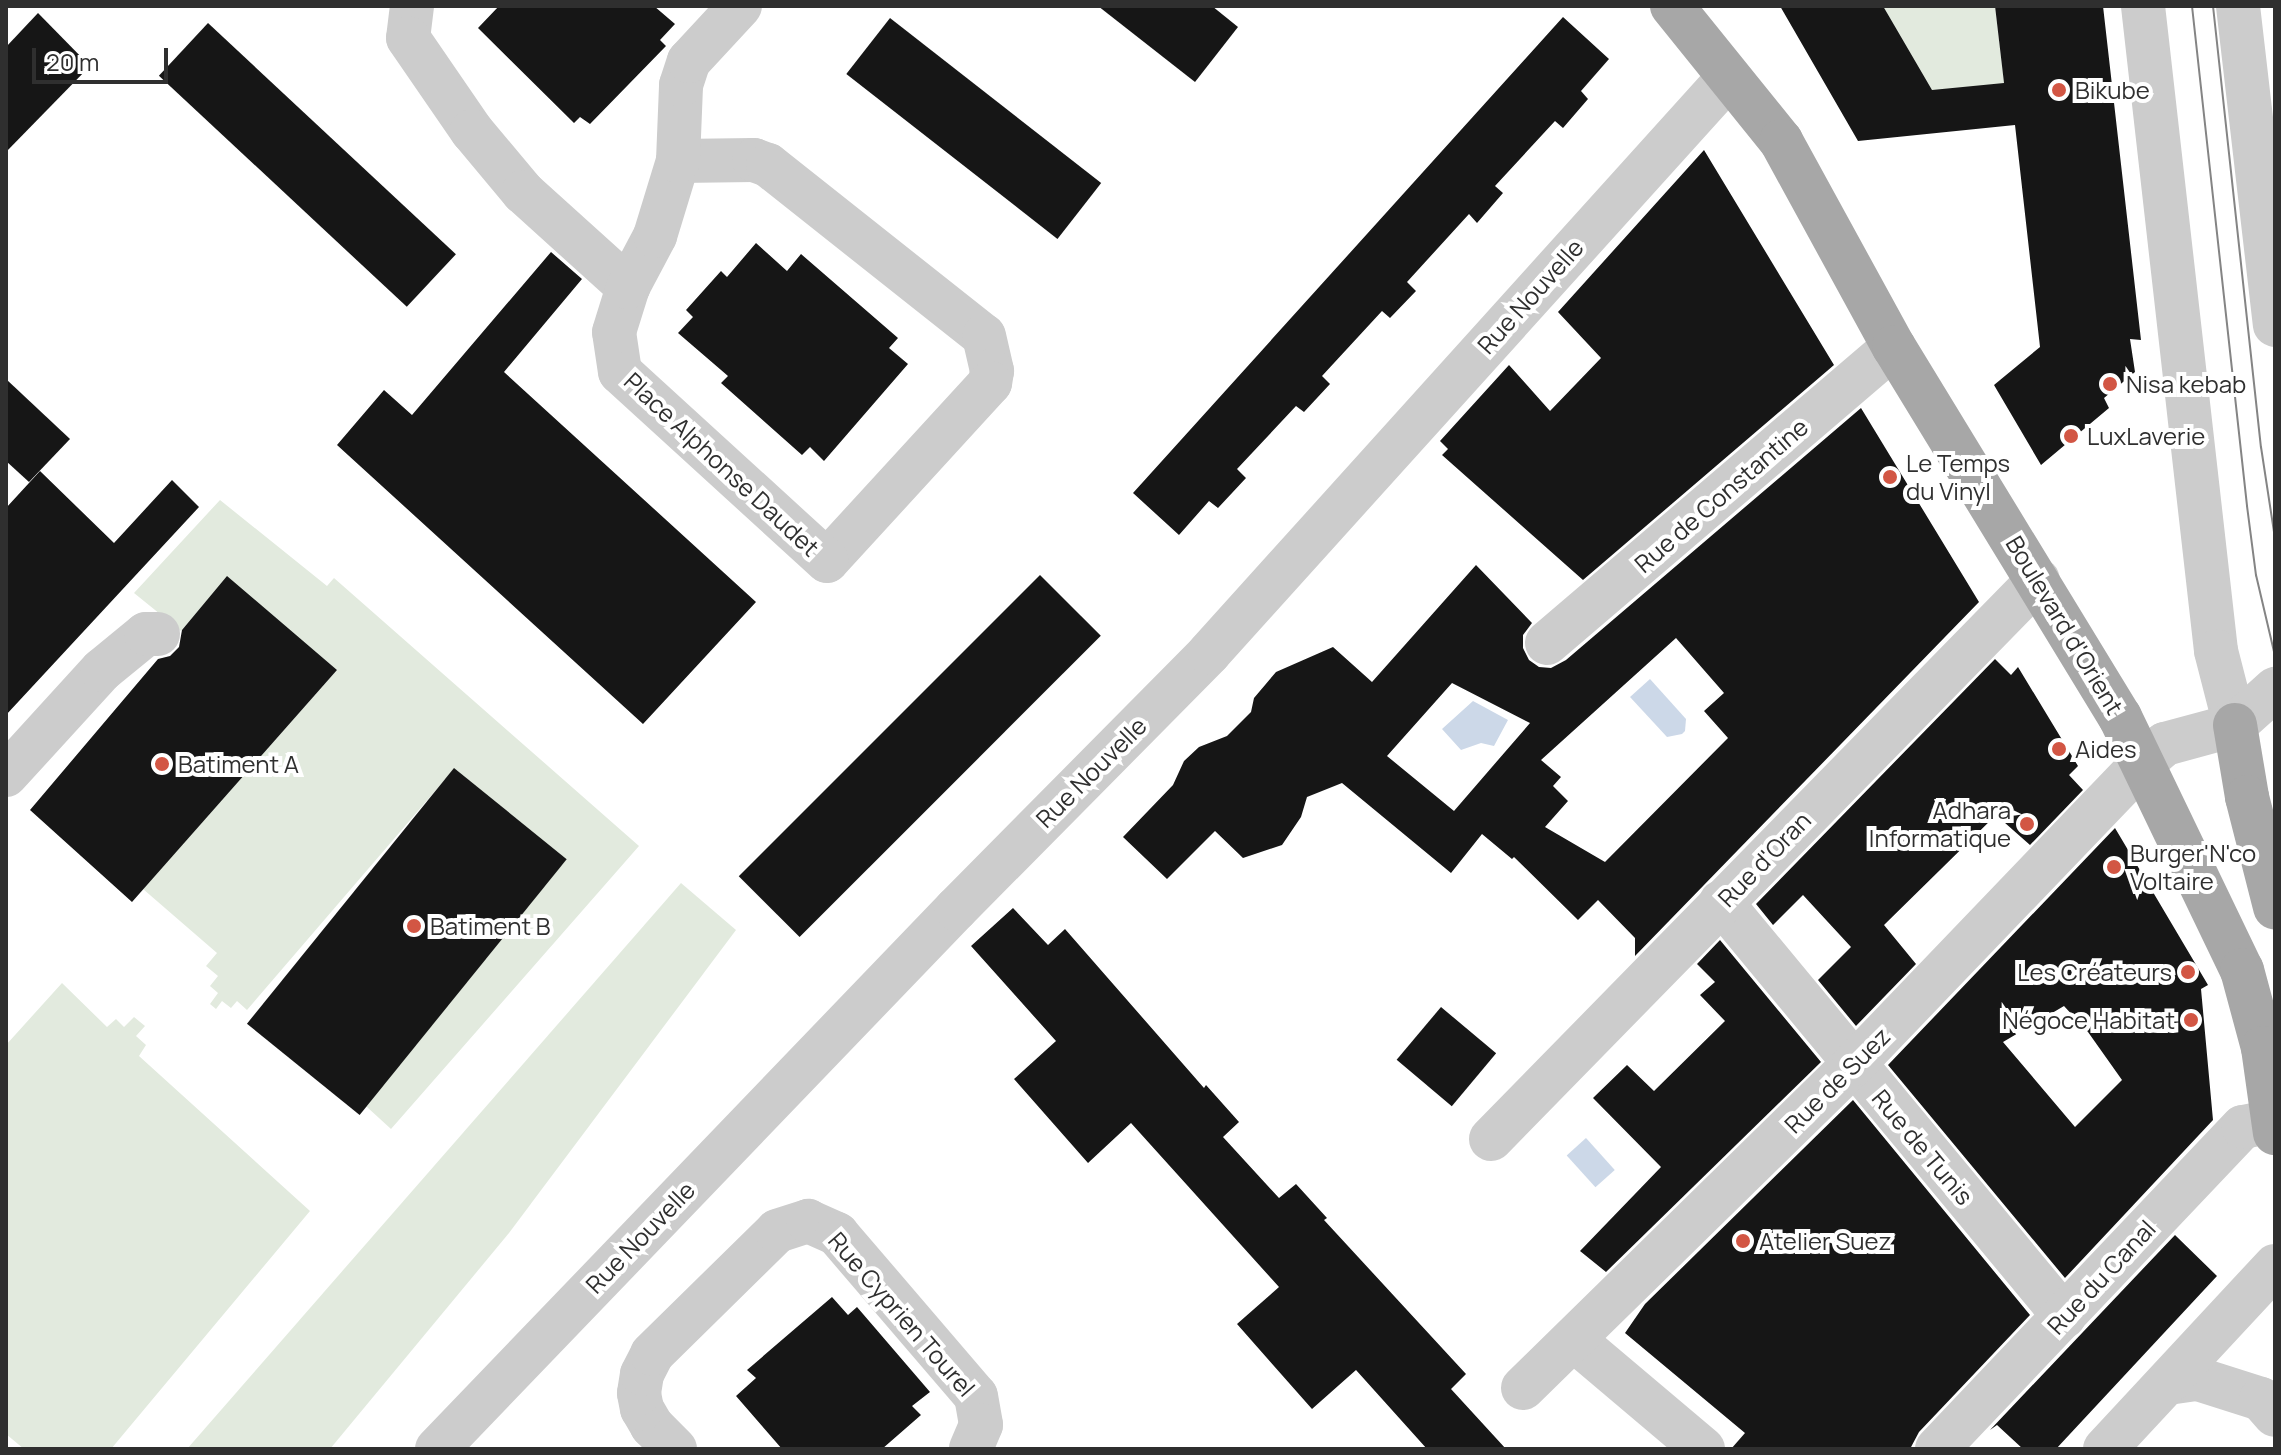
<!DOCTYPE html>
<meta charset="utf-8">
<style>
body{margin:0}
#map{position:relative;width:2281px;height:1455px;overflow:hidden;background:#fff;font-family:Manrope,sans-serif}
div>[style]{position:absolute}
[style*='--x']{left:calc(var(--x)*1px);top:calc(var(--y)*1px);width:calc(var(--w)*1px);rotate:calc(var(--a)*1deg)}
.green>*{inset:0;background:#e2eade}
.water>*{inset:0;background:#ccd8e8;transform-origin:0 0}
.building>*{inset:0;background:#161616;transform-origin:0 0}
.minor>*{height:44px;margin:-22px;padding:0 22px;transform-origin:22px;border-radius:22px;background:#ccc}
.major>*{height:44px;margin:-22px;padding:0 22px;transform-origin:22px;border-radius:22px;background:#a7a7a7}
.tram>*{height:2px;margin:-1px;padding:0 1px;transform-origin:1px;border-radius:1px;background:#848484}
.dots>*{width:22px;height:22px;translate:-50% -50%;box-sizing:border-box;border:4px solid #fff;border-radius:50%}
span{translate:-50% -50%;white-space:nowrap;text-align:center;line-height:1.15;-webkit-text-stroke:8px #fff;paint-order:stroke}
.poi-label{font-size:24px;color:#2f2f2f}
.left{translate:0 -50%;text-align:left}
.right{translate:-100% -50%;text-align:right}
.street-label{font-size:24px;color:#2f2f2f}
.frame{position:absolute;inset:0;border:8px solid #2f2f2f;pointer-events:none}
.scale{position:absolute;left:32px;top:48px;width:136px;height:36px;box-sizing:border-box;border:4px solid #2f2f2f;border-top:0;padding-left:10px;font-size:24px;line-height:28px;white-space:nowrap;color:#2f2f2f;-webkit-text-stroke:6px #fff;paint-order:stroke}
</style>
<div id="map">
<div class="green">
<div style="clip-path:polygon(1883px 6px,1995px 6px,2009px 124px,1930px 90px)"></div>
<div style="clip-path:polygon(220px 500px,327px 586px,334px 578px,639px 846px,391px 1129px,356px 1097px,566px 860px,454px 769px,247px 1010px,237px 1001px,231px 1008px,222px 1001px,216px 1009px,210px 1004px,218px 993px,210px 986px,218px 976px,206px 966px,217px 953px,143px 889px,337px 670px,227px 577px,181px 631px,134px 593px)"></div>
<div style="clip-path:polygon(681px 883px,736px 930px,509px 1233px,330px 1449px,187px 1449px)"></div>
<div style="clip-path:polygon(62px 983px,107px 1027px,116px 1019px,124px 1027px,134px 1017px,145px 1026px,136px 1036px,146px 1045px,139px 1056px,310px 1211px,111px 1449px,24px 1449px,6px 1434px,6px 1045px)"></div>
</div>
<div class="water">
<div style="clip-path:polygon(1650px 679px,1686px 719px,1685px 731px,1682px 734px,1667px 737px,1630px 697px)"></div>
<div style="clip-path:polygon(1473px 701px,1508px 720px,1494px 746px,1481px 743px,1461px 750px,1442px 729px)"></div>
<div style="left:1586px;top:1138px;width:43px;height:26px;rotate:48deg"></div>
</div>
<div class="building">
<div style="clip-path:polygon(499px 6px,654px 6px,675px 24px,660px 40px,666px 46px,590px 124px,580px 117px,574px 123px,478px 28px)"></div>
<div style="clip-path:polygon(1098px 6px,1212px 6px,1238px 27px,1195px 82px)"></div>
<div style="clip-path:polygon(1780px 6px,1883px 6px,1932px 90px,2004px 83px,1995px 6px,2103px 6px,2141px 340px,2130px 339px,2135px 372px,2104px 398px,2109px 408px,2041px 465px,1994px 385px,2040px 347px,2015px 125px,1858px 141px)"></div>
<div style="clip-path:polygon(38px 13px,90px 66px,6px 152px,6px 47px)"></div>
<div style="clip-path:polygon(1563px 17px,1609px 59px,1581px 91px,1588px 99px,1563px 128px,1555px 121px,1495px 186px,1503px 193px,1477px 223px,1469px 214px,1407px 282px,1416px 291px,1390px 318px,1382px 311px,1322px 376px,1330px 384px,1304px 412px,1296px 406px,1237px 469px,1246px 478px,1218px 508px,1209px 501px,1179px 535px,1133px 493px)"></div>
<div style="left:890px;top:18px;width:268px;height:71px;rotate:38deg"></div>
<div style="left:208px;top:23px;width:339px;height:72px;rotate:43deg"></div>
<div style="clip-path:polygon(1704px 150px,1834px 365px,1583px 580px,1442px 455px,1448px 449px,1440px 441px,1509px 365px,1550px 411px,1601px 358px,1558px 312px)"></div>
<div style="clip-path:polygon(756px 243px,787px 271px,801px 254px,898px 338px,889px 348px,908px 364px,824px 461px,810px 447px,802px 455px,721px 383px,728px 376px,678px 333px,693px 317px,686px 310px,721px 271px,727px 277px)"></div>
<div style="clip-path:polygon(551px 252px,582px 279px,504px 372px,756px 602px,643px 724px,337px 445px,384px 390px,412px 415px)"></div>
<div style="clip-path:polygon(6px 379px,70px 439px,29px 482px,6px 461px)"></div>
<div style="clip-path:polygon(evenodd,1861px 408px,1979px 602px,1635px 956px,1635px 938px,1598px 900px,1578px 920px,1514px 857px,1512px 859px,1482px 834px,1451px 873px,1342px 783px,1307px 797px,1301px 817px,1282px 845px,1243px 858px,1215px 831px,1167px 879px,1123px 837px,1173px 785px,1184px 761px,1199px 747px,1227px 736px,1251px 712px,1254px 698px,1276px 672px,1333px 647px,1372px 682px,1476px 565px,1532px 623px,1523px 635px,1523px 648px,1529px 660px,1539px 667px,1551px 668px,1566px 660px,1861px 408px,1676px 638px,1724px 693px,1704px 711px,1728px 738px,1605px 862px,1545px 827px,1568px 801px,1553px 786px,1561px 777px,1541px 760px,1676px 638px,1861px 408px,1452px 683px,1530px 723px,1454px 811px,1387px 756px,1452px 683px)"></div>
<div style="clip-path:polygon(40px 471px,114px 543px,172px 480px,199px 507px,6px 715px,6px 508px)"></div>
<div style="left:1040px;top:575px;width:86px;height:426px;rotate:45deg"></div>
<div style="clip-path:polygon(227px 576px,337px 670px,132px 902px,30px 810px,158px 659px,170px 656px,179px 647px,182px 630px)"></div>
<div style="clip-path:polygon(1995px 659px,2011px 675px,2018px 667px,2078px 766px,2069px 775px,2083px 790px,2030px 845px,1996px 815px,1884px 925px,1916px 964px,1856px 1026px,1818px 980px,1851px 947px,1803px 895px,1773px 925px,1756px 904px)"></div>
<div style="left:454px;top:768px;width:145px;height:329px;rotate:39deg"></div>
<div style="clip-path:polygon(evenodd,2115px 828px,2208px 985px,2201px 989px,2213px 1120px,2065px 1278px,1888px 1065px,2115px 828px,2064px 1006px,2088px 1032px,2122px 1080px,2075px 1127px,2003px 1042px,2064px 1006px)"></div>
<div style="clip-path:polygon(1013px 908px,1048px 945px,1065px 929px,1204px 1088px,1206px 1085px,1239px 1122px,1223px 1137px,1279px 1198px,1296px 1184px,1327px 1218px,1324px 1220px,1466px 1374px,1451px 1389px,1506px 1449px,1427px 1449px,1356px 1370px,1312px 1409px,1237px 1324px,1279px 1287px,1131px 1123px,1088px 1163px,1014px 1079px,1056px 1041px,971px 946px)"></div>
<div style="clip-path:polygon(1720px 940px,1821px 1062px,1606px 1272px,1580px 1251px,1661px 1167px,1593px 1098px,1627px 1065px,1654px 1091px,1725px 1021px,1700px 995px,1715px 982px,1697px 964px)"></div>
<div style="left:1441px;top:1007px;width:72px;height:69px;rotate:40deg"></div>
<div style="clip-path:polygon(1853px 1100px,2030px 1315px,1919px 1432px,1910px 1449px,1731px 1449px,1745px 1433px,1625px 1333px,1645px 1304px)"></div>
<div style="clip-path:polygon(2175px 1235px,2217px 1276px,2056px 1449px,2023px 1449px,1997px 1425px,1990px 1430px)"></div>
<div style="clip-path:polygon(832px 1297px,848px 1315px,857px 1307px,930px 1392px,912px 1406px,921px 1415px,882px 1449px,782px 1449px,736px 1396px,756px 1378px,747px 1370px)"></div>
</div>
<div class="minor">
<div style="--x:412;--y:6;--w:32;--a:97"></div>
<div style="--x:408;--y:38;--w:113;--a:55.5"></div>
<div style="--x:472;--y:131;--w:80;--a:50.1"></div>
<div style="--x:523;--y:192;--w:142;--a:42.1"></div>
<div style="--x:2143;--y:6;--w:649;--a:83.54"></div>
<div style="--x:2216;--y:651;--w:76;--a:75.6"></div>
<div style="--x:2238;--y:6;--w:321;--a:83.4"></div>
<div style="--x:678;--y:161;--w:76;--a:-0.8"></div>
<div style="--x:754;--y:160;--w:15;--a:20"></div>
<div style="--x:768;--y:165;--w:275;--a:38.4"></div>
<div style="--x:984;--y:336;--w:36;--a:77"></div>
<div style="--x:992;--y:371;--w:12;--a:99"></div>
<div style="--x:990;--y:383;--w:241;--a:132.5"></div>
<div style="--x:827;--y:561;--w:280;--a:-137.6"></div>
<div style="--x:620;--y:372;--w:40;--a:-98.5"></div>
<div style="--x:614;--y:332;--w:47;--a:-72.7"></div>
<div style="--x:628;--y:287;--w:58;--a:-62.1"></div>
<div style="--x:655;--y:236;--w:78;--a:-73"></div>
<div style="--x:678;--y:161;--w:76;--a:-87.7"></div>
<div style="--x:681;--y:85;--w:25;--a:-72"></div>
<div style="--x:689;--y:61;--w:75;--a:-47.2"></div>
<div style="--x:1547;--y:643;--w:456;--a:-40.5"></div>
<div style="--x:2235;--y:725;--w:54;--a:-42"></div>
<div style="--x:6;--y:775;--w:142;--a:-47.6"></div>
<div style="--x:102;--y:670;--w:57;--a:-39.3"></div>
<div style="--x:146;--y:634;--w:12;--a:0"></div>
<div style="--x:1721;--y:902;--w:538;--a:50.36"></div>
<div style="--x:1491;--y:1139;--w:782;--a:-45.62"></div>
<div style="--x:1574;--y:1340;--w:169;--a:40.2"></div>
<div style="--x:2168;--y:1383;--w:30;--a:-8"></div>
<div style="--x:2198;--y:1379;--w:66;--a:17.6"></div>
<div style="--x:2261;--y:1399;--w:21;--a:49"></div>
<div style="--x:1523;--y:1388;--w:463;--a:-44.4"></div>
<div style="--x:1854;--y:1064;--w:417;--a:-46.2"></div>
<div style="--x:2143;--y:763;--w:29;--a:-41"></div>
<div style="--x:2165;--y:744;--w:73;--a:-15.2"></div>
<div style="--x:437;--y:1449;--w:749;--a:-46.14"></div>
<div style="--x:956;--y:909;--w:360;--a:-45.3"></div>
<div style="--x:1209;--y:653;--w:775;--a:-47.93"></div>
<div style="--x:675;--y:1449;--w:33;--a:-135"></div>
<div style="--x:652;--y:1426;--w:20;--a:-120"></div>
<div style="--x:642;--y:1409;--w:16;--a:-101"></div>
<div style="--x:639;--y:1393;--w:19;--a:-81"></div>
<div style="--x:642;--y:1374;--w:22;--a:-63"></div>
<div style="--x:652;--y:1354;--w:175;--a:-44.5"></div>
<div style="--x:777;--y:1231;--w:33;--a:-18"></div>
<div style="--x:808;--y:1221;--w:32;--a:24"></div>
<div style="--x:837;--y:1234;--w:213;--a:49.4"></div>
<div style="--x:976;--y:1396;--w:29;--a:80"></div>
<div style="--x:981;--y:1425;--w:26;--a:113"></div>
<div style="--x:1937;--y:1449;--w:444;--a:-46.5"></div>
<div style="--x:2243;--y:1127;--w:32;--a:-11"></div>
<div style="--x:2105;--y:1449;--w:250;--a:-47.1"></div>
</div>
<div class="major">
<div style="--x:1672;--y:6;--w:174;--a:51.1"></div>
<div style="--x:1781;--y:141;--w:235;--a:61.3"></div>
<div style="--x:1894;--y:347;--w:434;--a:58.6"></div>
<div style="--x:2120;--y:717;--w:281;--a:64.3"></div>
<div style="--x:2242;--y:970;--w:81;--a:74.9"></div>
<div style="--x:2263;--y:1048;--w:86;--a:82"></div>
<div style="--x:2235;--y:725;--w:73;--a:80.5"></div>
<div style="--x:2247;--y:797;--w:114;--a:75.7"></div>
</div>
<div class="tram">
<div style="--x:2192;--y:6;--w:503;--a:83.72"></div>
<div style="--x:2247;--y:506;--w:70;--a:82.6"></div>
<div style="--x:2256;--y:575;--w:83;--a:76.8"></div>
<div style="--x:2213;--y:6;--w:444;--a:83.8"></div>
<div style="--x:2261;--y:447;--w:93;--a:81.3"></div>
</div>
<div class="dots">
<div style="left:2059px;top:90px;background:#d25644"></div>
<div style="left:2110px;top:384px;background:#d25644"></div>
<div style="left:2071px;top:436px;background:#d25644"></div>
<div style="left:1890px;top:477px;background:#d25644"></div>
<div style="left:2059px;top:749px;background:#d25644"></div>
<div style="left:162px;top:764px;background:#d25644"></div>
<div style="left:2027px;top:824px;background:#d25644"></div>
<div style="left:2114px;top:867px;background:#d25644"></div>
<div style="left:414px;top:926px;background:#d25644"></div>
<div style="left:2188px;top:972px;background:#d25644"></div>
<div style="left:2191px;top:1020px;background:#d25644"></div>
<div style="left:1743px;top:1241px;background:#d25644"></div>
</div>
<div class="poi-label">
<span class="left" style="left:2075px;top:90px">Bikube</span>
<span class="left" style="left:2126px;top:384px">Nisa kebab</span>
<span class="left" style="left:2087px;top:436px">LuxLaverie</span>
<span class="left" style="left:1906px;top:477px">Le Temps<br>du Vinyl</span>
<span class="left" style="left:2075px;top:749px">Aides</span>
<span class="left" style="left:178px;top:764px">Batiment A</span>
<span class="right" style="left:2011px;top:824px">Adhara<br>Informatique</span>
<span class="left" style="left:2130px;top:867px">Burger'N'co<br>Voltaire</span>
<span class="left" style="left:430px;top:926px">Batiment B</span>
<span class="right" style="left:2172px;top:972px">Les Créateurs</span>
<span class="right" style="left:2175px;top:1020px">Négoce Habitat</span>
<span class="left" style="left:1759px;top:1241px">Atelier Suez</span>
</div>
<div class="street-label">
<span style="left:1530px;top:296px;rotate:-48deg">Rue Nouvelle</span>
<span style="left:722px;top:464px;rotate:43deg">Place Alphonse Daudet</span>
<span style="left:1721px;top:495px;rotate:-41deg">Rue de Constantine</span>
<span style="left:2065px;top:625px;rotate:59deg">Boulevard d'Orient</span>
<span style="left:1091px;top:772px;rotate:-45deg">Rue Nouvelle</span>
<span style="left:1764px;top:859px;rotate:-46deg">Rue d'Oran</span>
<span style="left:1837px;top:1080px;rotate:-45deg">Rue de Suez</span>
<span style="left:1923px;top:1147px;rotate:50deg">Rue de Tunis</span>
<span style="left:640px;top:1237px;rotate:-46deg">Rue Nouvelle</span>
<span style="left:2101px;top:1277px;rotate:-47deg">Rue du Canal</span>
<span style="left:902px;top:1314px;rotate:49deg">Rue Cyprien Tourel</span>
</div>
<div class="frame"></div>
<div class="scale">20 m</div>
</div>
